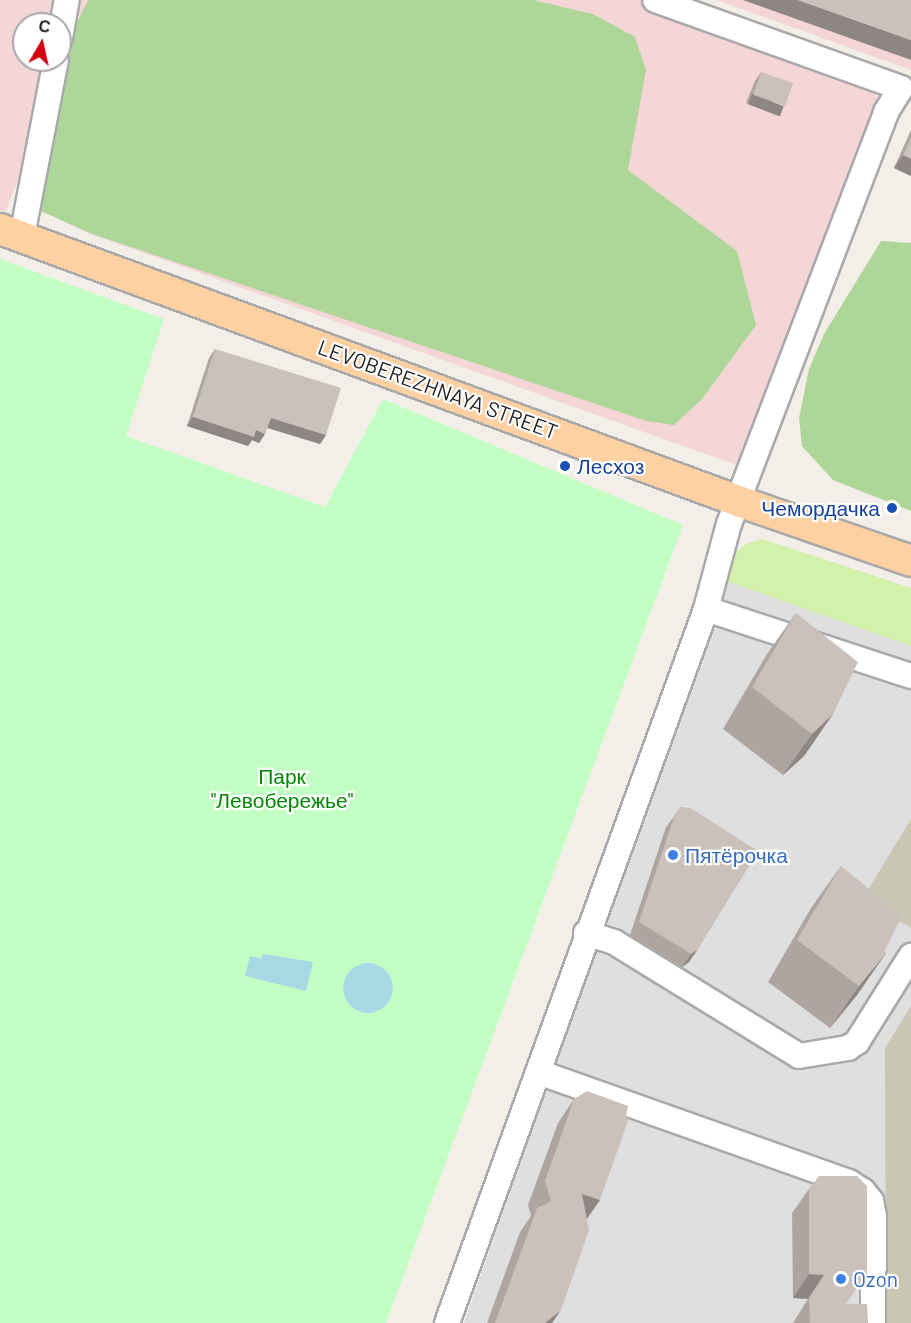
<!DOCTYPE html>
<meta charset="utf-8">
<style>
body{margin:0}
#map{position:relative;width:911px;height:1323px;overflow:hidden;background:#f3eee8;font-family:Barlow,sans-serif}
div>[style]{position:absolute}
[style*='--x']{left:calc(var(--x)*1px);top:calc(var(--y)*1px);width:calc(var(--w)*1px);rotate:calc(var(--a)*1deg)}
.residential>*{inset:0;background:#e0dfdf}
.commercial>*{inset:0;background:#f4d6d7}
.construction>*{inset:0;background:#c9c7b2}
.grass>*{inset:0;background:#d2f1aa}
.forest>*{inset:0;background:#afd699}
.park>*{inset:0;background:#c3ffc4}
.water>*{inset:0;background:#a5dae4}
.round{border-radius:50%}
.roads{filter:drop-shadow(2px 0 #a9a9a9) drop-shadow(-2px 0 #a9a9a9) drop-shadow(0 2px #a9a9a9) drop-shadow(0 -2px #a9a9a9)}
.minor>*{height:24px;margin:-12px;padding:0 12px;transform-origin:12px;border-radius:12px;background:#fff}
.major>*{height:30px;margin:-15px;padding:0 15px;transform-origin:15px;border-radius:15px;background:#ffd0a1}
.wall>*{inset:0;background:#afa5a0}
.shaded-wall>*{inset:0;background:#8e8682;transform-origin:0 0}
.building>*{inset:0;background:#cbc0ba;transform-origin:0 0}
.dots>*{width:16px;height:16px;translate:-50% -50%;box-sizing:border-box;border:3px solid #fff;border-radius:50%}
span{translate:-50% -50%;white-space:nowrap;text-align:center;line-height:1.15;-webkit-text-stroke:4.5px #fff;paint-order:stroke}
.street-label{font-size:21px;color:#222}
.transit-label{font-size:21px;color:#164399}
.left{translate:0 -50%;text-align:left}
.right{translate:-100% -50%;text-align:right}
.park-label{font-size:21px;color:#028903}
.shop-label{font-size:21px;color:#366cbe}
.north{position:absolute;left:12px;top:12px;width:60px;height:60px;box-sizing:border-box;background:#fff;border:2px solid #a7a7a7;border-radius:50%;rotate:9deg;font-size:16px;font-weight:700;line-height:24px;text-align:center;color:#222}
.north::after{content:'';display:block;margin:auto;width:21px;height:27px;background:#d4000f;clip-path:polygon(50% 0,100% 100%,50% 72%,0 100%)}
</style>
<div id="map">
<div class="residential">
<div style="clip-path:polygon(762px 539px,911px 588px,911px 1323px,464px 1323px,735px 553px,744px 545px)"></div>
</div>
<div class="commercial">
<div style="clip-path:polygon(evenodd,0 0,643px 0,869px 80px,884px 116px,739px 466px,91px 234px,41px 211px,49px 170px,24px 166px,5px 212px,0 210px,0 0,24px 24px,60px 24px,60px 60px,24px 60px,24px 24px)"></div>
<div style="clip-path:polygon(717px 0,911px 0,911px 70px)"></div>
</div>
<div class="construction">
<div style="clip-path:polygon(911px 819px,911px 928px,863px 898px)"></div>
<div style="clip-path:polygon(911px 1006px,911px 1323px,886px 1323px,885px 1048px)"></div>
</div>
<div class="grass">
<div style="clip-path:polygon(762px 539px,911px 588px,911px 646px,726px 581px,735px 553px,744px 545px)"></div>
</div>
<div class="forest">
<div style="clip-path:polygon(88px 0,533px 0,593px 14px,635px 37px,646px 70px,628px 170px,737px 251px,756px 325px,702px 399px,674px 425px,646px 421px,92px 234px,41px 211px,73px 31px)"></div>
<div style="clip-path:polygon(881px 241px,911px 243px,911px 511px,833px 480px,802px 446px,799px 418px,809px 369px,824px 334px)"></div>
</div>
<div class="park">
<div style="clip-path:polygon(0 259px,164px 319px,126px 436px,325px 507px,383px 399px,683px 525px,386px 1323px,0 1323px)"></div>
</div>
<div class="water">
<div style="clip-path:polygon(263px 954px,313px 962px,306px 991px,245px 976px,250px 956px,261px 959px)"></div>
<div class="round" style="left:343px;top:963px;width:50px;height:50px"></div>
</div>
<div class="roads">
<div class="minor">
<div style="--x:60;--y:38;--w:39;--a:-80"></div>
<div style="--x:22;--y:236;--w:179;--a:-79.1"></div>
<div style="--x:706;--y:609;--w:216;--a:18.1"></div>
<div style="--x:586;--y:933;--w:29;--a:18"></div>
<div style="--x:614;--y:942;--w:217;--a:31.6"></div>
<div style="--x:799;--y:1056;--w:50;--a:-9.3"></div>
<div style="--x:848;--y:1048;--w:11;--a:-34"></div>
<div style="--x:857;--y:1042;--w:102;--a:-57.9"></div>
<div style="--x:538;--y:1072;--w:330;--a:19.5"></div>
<div style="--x:849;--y:1182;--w:17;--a:33"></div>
<div style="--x:863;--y:1191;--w:13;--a:51"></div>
<div style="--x:871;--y:1201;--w:15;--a:79"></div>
<div style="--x:874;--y:1216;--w:107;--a:90.5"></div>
<div style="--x:447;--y:1323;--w:760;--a:-70.06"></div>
<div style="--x:706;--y:609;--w:88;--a:-74.9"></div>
<div style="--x:729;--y:524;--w:441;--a:-69.1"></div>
<div style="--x:886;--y:112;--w:28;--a:-58"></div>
<div style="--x:901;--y:88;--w:261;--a:-160.3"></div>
</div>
<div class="major">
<div style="--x:0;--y:229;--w:787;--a:20.23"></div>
<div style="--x:738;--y:501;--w:183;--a:19.1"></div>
</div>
</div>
<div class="wall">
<div style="clip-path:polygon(761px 72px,778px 115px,746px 103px,755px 81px)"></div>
<div style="clip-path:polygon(911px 130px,911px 176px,894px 168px)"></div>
<div style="clip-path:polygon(215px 349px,326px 435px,320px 444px,267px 427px,265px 434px,259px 443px,252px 440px,248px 446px,187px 426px,209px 358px)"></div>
<div style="clip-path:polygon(796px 613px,833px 714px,804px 756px,783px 775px,723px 729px,767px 654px)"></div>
<div style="clip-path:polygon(681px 807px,758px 851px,689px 962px,682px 967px,630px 935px,666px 827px)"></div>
<div style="clip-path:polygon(841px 866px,884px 952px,886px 953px,857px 995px,830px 1028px,768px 982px,811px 908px)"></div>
<div style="clip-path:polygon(574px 1099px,600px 1200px,587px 1219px,552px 1323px,487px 1323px,520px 1232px,531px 1216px,528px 1205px,558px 1123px)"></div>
<div style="clip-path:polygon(809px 1189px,846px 1304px,868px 1323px,793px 1323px,808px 1299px,793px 1298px,792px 1213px)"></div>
</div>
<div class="shaded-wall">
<div style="clip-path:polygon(743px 0,798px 0,911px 40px,911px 60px)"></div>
<div style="left:752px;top:94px;width:34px;height:11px;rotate:21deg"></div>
<div style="clip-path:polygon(903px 155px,911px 159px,911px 176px,894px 168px)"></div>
<div style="clip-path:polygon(193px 417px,256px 430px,265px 434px,259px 443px,252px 440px,248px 446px,187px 426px)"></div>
<div style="clip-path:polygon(271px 418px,326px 435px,320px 444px,264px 427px)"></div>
<div style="clip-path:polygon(833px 714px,804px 756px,783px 775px,812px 734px)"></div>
<div style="clip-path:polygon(698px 949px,689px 962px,682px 967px,691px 954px)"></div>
<div style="clip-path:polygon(886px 953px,857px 995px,830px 1028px,859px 986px)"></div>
<div style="clip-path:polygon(582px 1194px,600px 1200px,583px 1224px)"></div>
<div style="clip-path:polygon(809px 1274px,824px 1275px,808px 1299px,793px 1298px)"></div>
<div style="clip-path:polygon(561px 1310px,552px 1323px,545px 1323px)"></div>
</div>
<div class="building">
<div style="clip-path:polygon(798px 0,911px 0,911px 40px)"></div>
<div style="left:761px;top:72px;width:34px;height:24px;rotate:19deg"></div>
<div style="clip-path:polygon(911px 138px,911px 159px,903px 155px)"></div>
<div style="clip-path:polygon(215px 349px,341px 388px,326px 435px,271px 418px,265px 434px,256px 430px,254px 437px,193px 417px)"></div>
<div style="clip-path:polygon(796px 613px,858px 662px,833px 714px,812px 734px,752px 687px)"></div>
<div style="clip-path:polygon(681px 807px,690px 808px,758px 851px,698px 949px,691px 954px,639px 922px,675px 814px)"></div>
<div style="clip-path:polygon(841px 866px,902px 916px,884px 952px,886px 953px,859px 986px,797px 940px)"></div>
<div style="clip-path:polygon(587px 1091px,628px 1106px,626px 1117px,629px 1118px,600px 1200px,582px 1194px,589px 1230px,561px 1310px,545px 1323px,495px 1323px,537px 1208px,551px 1201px,545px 1181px,574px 1099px)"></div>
<div style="clip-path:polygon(819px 1176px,857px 1176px,867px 1186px,867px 1274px,846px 1304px,867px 1304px,868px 1323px,810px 1323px,809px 1298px,824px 1275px,809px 1274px,809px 1189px)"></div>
</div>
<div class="dots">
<div style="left:565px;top:466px;background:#1a4fb4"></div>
<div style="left:892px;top:508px;background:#1a4fb4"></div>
<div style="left:673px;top:855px;background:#3f7fe0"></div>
<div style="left:841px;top:1279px;background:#3f7fe0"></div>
</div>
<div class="street-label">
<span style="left:438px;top:389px;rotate:20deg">LEVOBEREZHNAYA STREET</span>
</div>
<div class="transit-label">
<span class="left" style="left:577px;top:466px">Лесхоз</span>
<span class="right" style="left:880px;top:508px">Чемордачка</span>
</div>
<div class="park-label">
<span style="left:282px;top:788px">Парк<br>"Левобережье"</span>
</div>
<div class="shop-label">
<span class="left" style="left:685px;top:855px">Пятёрочка</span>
<span class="left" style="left:853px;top:1279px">Ozon</span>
</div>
<div class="north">С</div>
</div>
